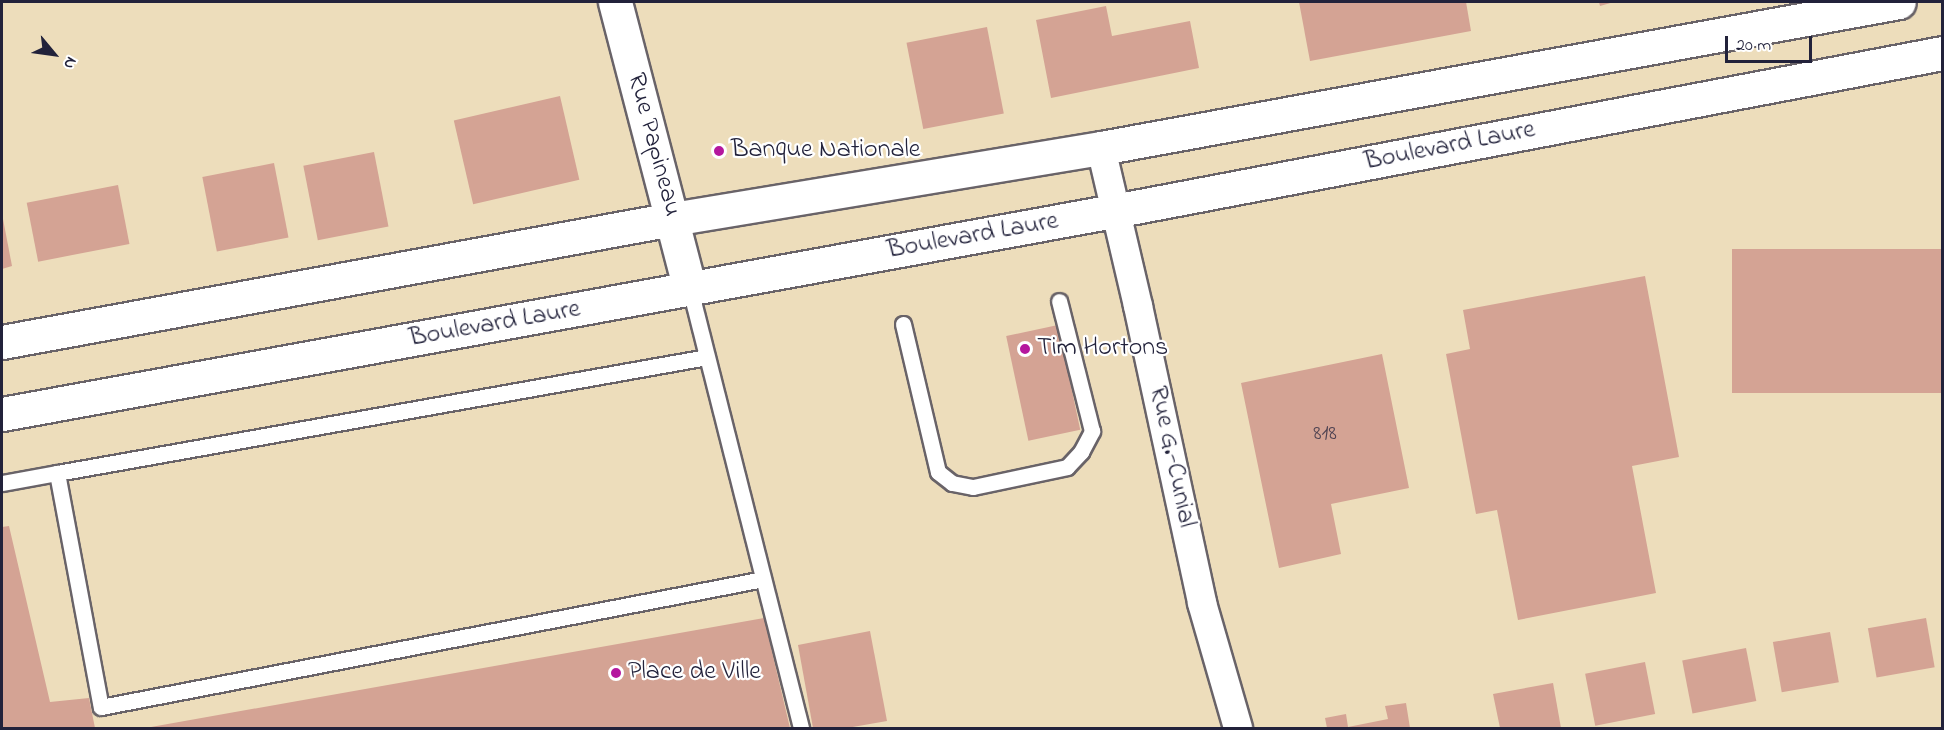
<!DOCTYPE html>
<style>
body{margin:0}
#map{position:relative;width:1944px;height:730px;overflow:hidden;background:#edddbb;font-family:"Indie Flower",sans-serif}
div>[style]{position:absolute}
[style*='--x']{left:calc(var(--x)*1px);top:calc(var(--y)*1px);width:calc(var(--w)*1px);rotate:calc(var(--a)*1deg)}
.building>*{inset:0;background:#d4a394;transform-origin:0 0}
.roads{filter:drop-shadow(2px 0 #696368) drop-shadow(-2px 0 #696368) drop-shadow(0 2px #696368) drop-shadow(0 -2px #696368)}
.service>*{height:15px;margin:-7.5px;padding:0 7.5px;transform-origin:7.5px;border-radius:7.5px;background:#fff}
.minor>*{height:28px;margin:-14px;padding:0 14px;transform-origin:14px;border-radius:14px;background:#fff}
.tertiary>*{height:33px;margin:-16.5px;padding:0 16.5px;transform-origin:16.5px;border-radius:16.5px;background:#fff}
.trunk>*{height:33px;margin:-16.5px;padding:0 16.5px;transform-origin:16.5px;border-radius:16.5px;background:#fff}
.dots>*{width:16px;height:16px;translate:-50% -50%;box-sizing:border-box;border:3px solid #fff;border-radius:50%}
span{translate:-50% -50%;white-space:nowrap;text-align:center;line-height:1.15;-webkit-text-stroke:4.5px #fff;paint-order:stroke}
.number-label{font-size:22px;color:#4e4251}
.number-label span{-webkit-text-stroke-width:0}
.street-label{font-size:26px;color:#22223b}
.poi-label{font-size:26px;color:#22223b}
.left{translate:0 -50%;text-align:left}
.frame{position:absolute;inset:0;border:3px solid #22223b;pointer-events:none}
.north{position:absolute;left:24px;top:24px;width:60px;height:60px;-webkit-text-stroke:4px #fff;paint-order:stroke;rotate:119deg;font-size:16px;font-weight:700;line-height:24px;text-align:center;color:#22223b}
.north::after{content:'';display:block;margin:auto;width:21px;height:27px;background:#22223b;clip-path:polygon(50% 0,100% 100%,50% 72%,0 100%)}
.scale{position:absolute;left:1725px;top:36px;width:87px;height:27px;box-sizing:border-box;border:3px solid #22223b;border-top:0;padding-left:8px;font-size:18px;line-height:21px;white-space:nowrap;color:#22223b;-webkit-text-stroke:4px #fff;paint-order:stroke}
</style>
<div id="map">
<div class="building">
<div style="clip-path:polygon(1299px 2px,1466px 2px,1471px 31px,1310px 61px)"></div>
<div style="clip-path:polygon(1599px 2px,1614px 2px,1600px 6px)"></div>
<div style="clip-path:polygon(1106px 6px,1112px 36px,1190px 21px,1199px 68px,1051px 98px,1036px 20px)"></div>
<div style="left:987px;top:27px;width:88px;height:82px;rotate:79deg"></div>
<div style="left:560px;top:96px;width:86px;height:109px;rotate:77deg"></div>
<div style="left:374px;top:152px;width:76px;height:72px;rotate:79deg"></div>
<div style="left:274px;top:163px;width:76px;height:73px;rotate:79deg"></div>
<div style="left:118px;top:185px;width:60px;height:93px;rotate:79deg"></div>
<div style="clip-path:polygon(3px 219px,12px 266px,2px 269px,2px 220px)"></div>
<div style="left:1942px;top:249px;width:144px;height:210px;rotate:90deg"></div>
<div style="clip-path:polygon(1645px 276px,1679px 457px,1632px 466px,1656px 593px,1518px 620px,1497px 510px,1476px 514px,1446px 354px,1470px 349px,1463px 310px)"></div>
<div style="left:1058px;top:325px;width:107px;height:53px;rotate:78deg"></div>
<div style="clip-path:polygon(1382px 354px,1409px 488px,1331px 504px,1341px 554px,1279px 568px,1241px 383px)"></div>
<div style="clip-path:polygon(9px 526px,50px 702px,89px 698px,95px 728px,2px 728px,2px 527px)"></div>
<div style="clip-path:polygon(764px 618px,790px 728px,151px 728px,151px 727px)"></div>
<div style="left:1926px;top:618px;width:50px;height:59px;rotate:80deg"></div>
<div style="clip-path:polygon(870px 631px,887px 721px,847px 728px,813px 728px,798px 645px)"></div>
<div style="left:1830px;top:632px;width:51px;height:58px;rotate:80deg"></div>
<div style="left:1746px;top:648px;width:54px;height:65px;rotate:79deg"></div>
<div style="left:1645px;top:662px;width:53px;height:61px;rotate:79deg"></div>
<div style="clip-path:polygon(1553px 683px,1561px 728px,1500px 728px,1493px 694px)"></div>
<div style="clip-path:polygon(1406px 703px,1410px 728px,1327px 728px,1325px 718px,1346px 714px,1348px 727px,1388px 719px,1385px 706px)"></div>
</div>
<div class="roads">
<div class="service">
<div style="--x:690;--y:289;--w:453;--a:75.8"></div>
<div style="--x:903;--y:324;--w:152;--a:76.7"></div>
<div style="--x:938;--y:472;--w:18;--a:38"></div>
<div style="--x:952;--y:483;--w:21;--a:11"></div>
<div style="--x:973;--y:487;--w:96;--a:-12"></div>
<div style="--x:1067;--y:467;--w:21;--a:-47"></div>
<div style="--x:1081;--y:452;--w:24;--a:-62"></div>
<div style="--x:1092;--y:431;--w:134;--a:-104.2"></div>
<div style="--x:57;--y:473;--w:660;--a:-10.12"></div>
<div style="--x:2;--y:483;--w:56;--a:-10.3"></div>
<div style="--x:57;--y:473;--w:238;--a:79.4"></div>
<div style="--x:101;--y:707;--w:674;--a:-10.94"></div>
</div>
<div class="minor">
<div style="--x:1101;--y:148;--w:162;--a:76.8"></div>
<div style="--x:1138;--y:306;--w:304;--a:77.8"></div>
<div style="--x:1202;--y:603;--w:130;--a:73.9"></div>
</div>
<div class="tertiary">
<div style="--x:615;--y:2;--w:297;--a:75.4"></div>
</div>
<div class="trunk">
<div style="--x:2;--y:342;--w:681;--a:-10.4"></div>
<div style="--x:672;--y:219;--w:435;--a:-9.4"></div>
<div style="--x:1101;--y:148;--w:811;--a:-10.37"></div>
<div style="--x:2;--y:414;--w:1130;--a:-10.35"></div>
<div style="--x:1114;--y:211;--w:843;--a:-10.8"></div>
</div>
</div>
<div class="dots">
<div style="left:719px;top:151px;background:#b5179e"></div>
<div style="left:1025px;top:349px;background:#b5179e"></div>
<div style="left:616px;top:673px;background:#b5179e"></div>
</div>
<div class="number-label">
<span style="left:1325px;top:435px">818</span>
</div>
<div class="street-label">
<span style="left:653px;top:145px;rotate:75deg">Rue Papineau</span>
<span style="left:1450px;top:147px;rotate:-11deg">Boulevard Laure</span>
<span style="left:973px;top:237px;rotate:-10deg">Boulevard Laure</span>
<span style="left:495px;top:325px;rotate:-10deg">Boulevard Laure</span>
<span style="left:1171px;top:457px;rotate:78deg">Rue G.-Cunial</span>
</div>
<div class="poi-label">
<span class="left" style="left:731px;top:151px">Banque Nationale</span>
<span class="left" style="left:1037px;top:349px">Tim Hortons</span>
<span class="left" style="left:628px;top:673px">Place de Ville</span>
</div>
<div class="frame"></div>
<div class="north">N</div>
<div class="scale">20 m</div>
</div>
